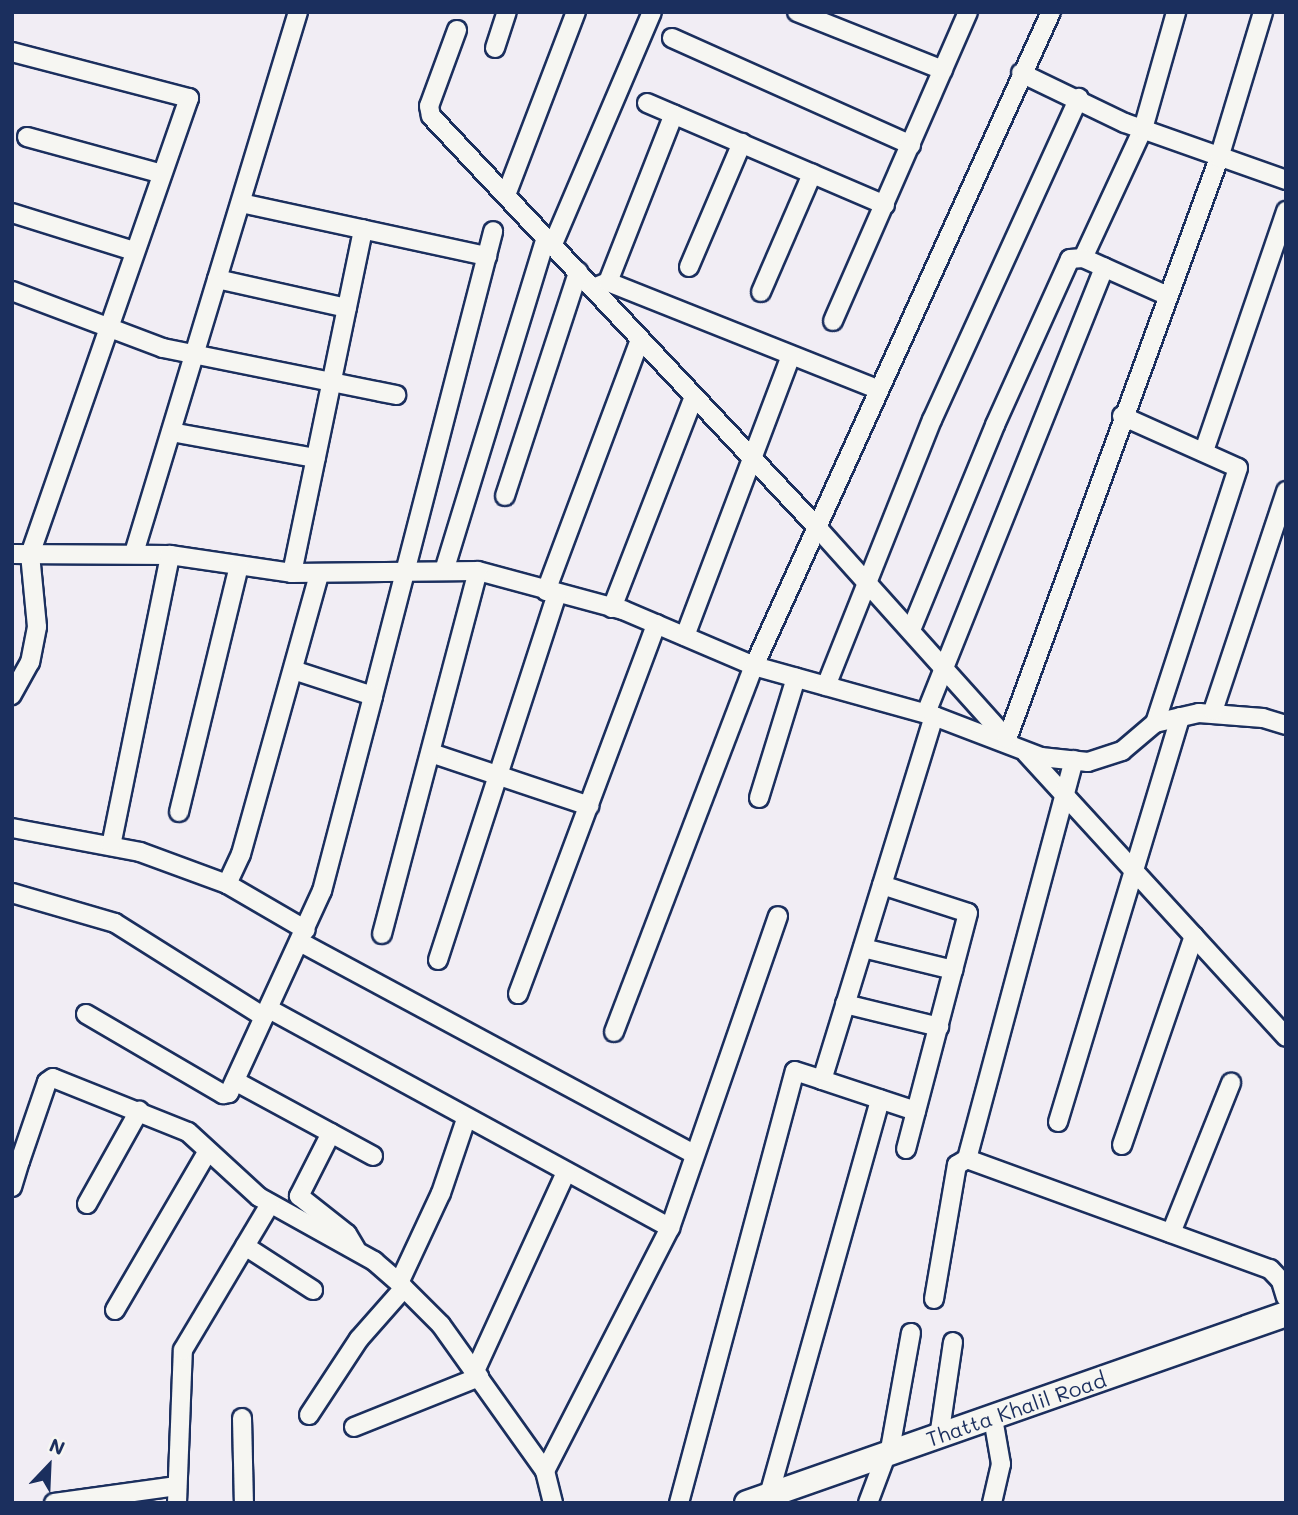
<!DOCTYPE html>
<style>
body{margin:0}
#map{position:relative;width:1298px;height:1515px;overflow:hidden;background:#f1edf4;font-family:Mali,sans-serif}
div>[style]{position:absolute}
[style*='--x']{left:calc(var(--x)*1px);top:calc(var(--y)*1px);width:calc(var(--w)*1px);rotate:calc(var(--a)*1deg)}
.roads{filter:drop-shadow(2px 0 #1b2f5e) drop-shadow(-2px 0 #1b2f5e) drop-shadow(0 2px #1b2f5e) drop-shadow(0 -2px #1b2f5e)}
.street>*{height:18px;margin:-9px;padding:0 9px;transform-origin:9px;border-radius:9px;background:#f6f6f2}
.secondary>*{height:24px;margin:-12px;padding:0 12px;transform-origin:12px;border-radius:12px;background:#f6f6f2}
span{translate:-50% -50%;white-space:nowrap;text-align:center;line-height:1.15;-webkit-text-stroke:5px #f6f6f2;paint-order:stroke}
.street-label{font-size:21px;color:#1b2f5e}
.frame{position:absolute;inset:0;border:14px solid #1b2f5e;pointer-events:none}
.north{position:absolute;left:14px;top:1431px;width:70px;height:70px;-webkit-text-stroke:5px #f6f6f2;paint-order:stroke;rotate:23deg;font-size:19px;font-weight:700;line-height:28px;text-align:center;color:#1b2f5e}
.north::after{content:'';display:block;margin:auto;width:24px;height:32px;background:#1b2f5e;clip-path:polygon(50% 0,100% 100%,50% 72%,0 100%)}
</style>
<div id="map">
<div class="roads">
<div class="street">
<div style="--x:797;--y:12;--w:157;--a:21.7"></div>
<div style="--x:457;--y:30;--w:81;--a:110.2"></div>
<div style="--x:429;--y:106;--w:10;--a:79"></div>
<div style="--x:431;--y:116;--w:561;--a:46.81"></div>
<div style="--x:815;--y:525;--w:290;--a:48.1"></div>
<div style="--x:672;--y:38;--w:262;--a:24.1"></div>
<div style="--x:495;--y:48;--w:38;--a:-72"></div>
<div style="--x:12;--y:52;--w:183;--a:14.6"></div>
<div style="--x:189;--y:98;--w:483;--a:109.2"></div>
<div style="--x:30;--y:554;--w:73;--a:84.5"></div>
<div style="--x:37;--y:627;--w:36;--a:101"></div>
<div style="--x:30;--y:662;--w:38;--a:119"></div>
<div style="--x:1021;--y:73;--w:115;--a:25.7"></div>
<div style="--x:1125;--y:123;--w:171;--a:19.5"></div>
<div style="--x:647;--y:103;--w:259;--a:23.2"></div>
<div style="--x:27;--y:137;--w:140;--a:15.3"></div>
<div style="--x:506;--y:195;--w:196;--a:-69.1"></div>
<div style="--x:241;--y:203;--w:252;--a:12.2"></div>
<div style="--x:12;--y:213;--w:128;--a:17.3"></div>
<div style="--x:553;--y:244;--w:252;--a:-66.9"></div>
<div style="--x:1083;--y:258;--w:142;--a:-65.1"></div>
<div style="--x:1143;--y:129;--w:122;--a:-74.2"></div>
<div style="--x:689;--y:267;--w:135;--a:-66.9"></div>
<div style="--x:217;--y:279;--w:133;--a:12.6"></div>
<div style="--x:608;--y:282;--w:180;--a:-68.6"></div>
<div style="--x:593;--y:288;--w:16;--a:-22"></div>
<div style="--x:608;--y:282;--w:289;--a:21.7"></div>
<div style="--x:12;--y:291;--w:161;--a:20.7"></div>
<div style="--x:163;--y:348;--w:238;--a:11.4"></div>
<div style="--x:761;--y:292;--w:129;--a:-66.6"></div>
<div style="--x:833;--y:321;--w:337;--a:-66.4"></div>
<div style="--x:1122;--y:416;--w:127;--a:24.1"></div>
<div style="--x:1238;--y:468;--w:268;--a:108"></div>
<div style="--x:171;--y:432;--w:147;--a:10.2"></div>
<div style="--x:1204;--y:451;--w:254;--a:-71.1"></div>
<div style="--x:505;--y:496;--w:236;--a:-71.9"></div>
<div style="--x:134;--y:553;--w:565;--a:-73.14"></div>
<div style="--x:12;--y:554;--w:158;--a:0.4"></div>
<div style="--x:170;--y:555;--w:123;--a:8.4"></div>
<div style="--x:292;--y:573;--w:186;--a:-0.6"></div>
<div style="--x:478;--y:571;--w:150;--a:15.1"></div>
<div style="--x:623;--y:610;--w:142;--a:23.1"></div>
<div style="--x:754;--y:666;--w:187;--a:15.5"></div>
<div style="--x:934;--y:716;--w:115;--a:21"></div>
<div style="--x:1041;--y:757;--w:47;--a:6.1"></div>
<div style="--x:1088;--y:762;--w:36;--a:-18"></div>
<div style="--x:1122;--y:751;--w:43;--a:-40.3"></div>
<div style="--x:1155;--y:723;--w:45;--a:-12.8"></div>
<div style="--x:1199;--y:713;--w:64;--a:4.5"></div>
<div style="--x:1263;--y:718;--w:24;--a:17"></div>
<div style="--x:444;--y:571;--w:349;--a:-73"></div>
<div style="--x:292;--y:573;--w:351;--a:-78.3"></div>
<div style="--x:546;--y:591;--w:269;--a:-69.5"></div>
<div style="--x:612;--y:608;--w:226;--a:-68.8"></div>
<div style="--x:911;--y:630;--w:222;--a:-67.7"></div>
<div style="--x:995;--y:425;--w:182;--a:-65.7"></div>
<div style="--x:1070;--y:259;--w:13;--a:-4"></div>
<div style="--x:1083;--y:258;--w:93;--a:24.1"></div>
<div style="--x:685;--y:636;--w:300;--a:-69.3"></div>
<div style="--x:826;--y:686;--w:286;--a:-68.3"></div>
<div style="--x:932;--y:420;--w:354;--a:-65.5"></div>
<div style="--x:373;--y:696;--w:480;--a:-75.5"></div>
<div style="--x:1213;--y:711;--w:232;--a:-71.6"></div>
<div style="--x:926;--y:713;--w:480;--a:-68.2"></div>
<div style="--x:1007;--y:739;--w:618;--a:-69.95"></div>
<div style="--x:1219;--y:158;--w:152;--a:-73.2"></div>
<div style="--x:431;--y:753;--w:167;--a:18.5"></div>
<div style="--x:1026;--y:753;--w:385;--a:47.5"></div>
<div style="--x:759;--y:798;--w:126;--a:-72.9"></div>
<div style="--x:179;--y:812;--w:253;--a:-76.3"></div>
<div style="--x:12;--y:828;--w:130;--a:10.6"></div>
<div style="--x:140;--y:852;--w:93;--a:20.2"></div>
<div style="--x:227;--y:884;--w:91;--a:30.2"></div>
<div style="--x:111;--y:846;--w:297;--a:-78.5"></div>
<div style="--x:227;--y:884;--w:33;--a:-65"></div>
<div style="--x:241;--y:854;--w:291;--a:-74.4"></div>
<div style="--x:882;--y:885;--w:90;--a:18"></div>
<div style="--x:968;--y:913;--w:244;--a:104.7"></div>
<div style="--x:12;--y:893;--w:107;--a:16.2"></div>
<div style="--x:115;--y:923;--w:176;--a:32.2"></div>
<div style="--x:382;--y:934;--w:375;--a:-75.2"></div>
<div style="--x:300;--y:942;--w:447;--a:28.3"></div>
<div style="--x:863;--y:948;--w:93;--a:13.7"></div>
<div style="--x:438;--y:960;--w:385;--a:-72"></div>
<div style="--x:518;--y:994;--w:395;--a:-69.5"></div>
<div style="--x:845;--y:1004;--w:97;--a:13.7"></div>
<div style="--x:269;--y:1009;--w:457;--a:28.6"></div>
<div style="--x:86;--y:1014;--w:159;--a:30.3"></div>
<div style="--x:223;--y:1094;--w:6;--a:-9"></div>
<div style="--x:229;--y:1093;--w:222;--a:-65.3"></div>
<div style="--x:322;--y:891;--w:202;--a:-75.3"></div>
<div style="--x:373;--y:696;--w:84;--a:-162"></div>
<div style="--x:614;--y:1032;--w:392;--a:-69.1"></div>
<div style="--x:754;--y:666;--w:718;--a:-65.58"></div>
<div style="--x:822;--y:1080;--w:99;--a:18.3"></div>
<div style="--x:235;--y:1081;--w:157;--a:28.5"></div>
<div style="--x:1058;--y:1122;--w:423;--a:-73.2"></div>
<div style="--x:331;--y:1133;--w:71;--a:116.9"></div>
<div style="--x:299;--y:1196;--w:61;--a:38.4"></div>
<div style="--x:347;--y:1234;--w:17;--a:59"></div>
<div style="--x:1122;--y:1145;--w:221;--a:-71"></div>
<div style="--x:967;--y:1159;--w:413;--a:-75"></div>
<div style="--x:12;--y:1166;--w:9;--a:-32"></div>
<div style="--x:20;--y:1161;--w:83;--a:-71.1"></div>
<div style="--x:47;--y:1082;--w:7;--a:-34"></div>
<div style="--x:53;--y:1078;--w:145;--a:21.8"></div>
<div style="--x:188;--y:1132;--w:96;--a:42.5"></div>
<div style="--x:259;--y:1197;--w:132;--a:29.1"></div>
<div style="--x:374;--y:1261;--w:33;--a:41"></div>
<div style="--x:399;--y:1283;--w:59;--a:45"></div>
<div style="--x:441;--y:1325;--w:179;--a:54.5"></div>
<div style="--x:12;--y:1187;--w:27;--a:-73"></div>
<div style="--x:87;--y:1204;--w:107;--a:-60.8"></div>
<div style="--x:1171;--y:1233;--w:162;--a:-68.2"></div>
<div style="--x:245;--y:1246;--w:81;--a:32.9"></div>
<div style="--x:399;--y:1283;--w:99;--a:-65"></div>
<div style="--x:441;--y:1193;--w:78;--a:-71.3"></div>
<div style="--x:934;--y:1299;--w:136;--a:-80.3"></div>
<div style="--x:957;--y:1165;--w:12;--a:-31"></div>
<div style="--x:967;--y:1159;--w:322;--a:20"></div>
<div style="--x:1270;--y:1269;--w:16;--a:47"></div>
<div style="--x:1281;--y:1281;--w:17;--a:73"></div>
<div style="--x:115;--y:1310;--w:184;--a:-59.7"></div>
<div style="--x:475;--y:1371;--w:217;--a:-65.4"></div>
<div style="--x:309;--y:1415;--w:91;--a:-56.7"></div>
<div style="--x:359;--y:1339;--w:68;--a:-48.6"></div>
<div style="--x:242;--y:1418;--w:85;--a:88.7"></div>
<div style="--x:354;--y:1427;--w:135;--a:-21.8"></div>
<div style="--x:939;--y:1437;--w:96;--a:-81.6"></div>
<div style="--x:889;--y:1455;--w:124;--a:-79.8"></div>
<div style="--x:769;--y:1495;--w:411;--a:-74.3"></div>
<div style="--x:54;--y:1503;--w:124;--a:-7.9"></div>
<div style="--x:177;--y:1503;--w:153;--a:-87.8"></div>
<div style="--x:183;--y:1350;--w:170;--a:-59.2"></div>
<div style="--x:553;--y:1503;--w:33;--a:-104"></div>
<div style="--x:545;--y:1471;--w:273;--a:-62.8"></div>
<div style="--x:670;--y:1228;--w:330;--a:-70.9"></div>
<div style="--x:679;--y:1503;--w:447;--a:-75"></div>
<div style="--x:795;--y:1071;--w:28;--a:18"></div>
<div style="--x:822;--y:1080;--w:381;--a:-72.9"></div>
<div style="--x:868;--y:1503;--w:51;--a:-69.4"></div>
<div style="--x:992;--y:1503;--w:40;--a:-77"></div>
<div style="--x:1001;--y:1464;--w:47;--a:-99.9"></div>
</div>
<div class="secondary">
<div style="--x:747;--y:1503;--w:571;--a:-19.32"></div>
</div>
</div>
<div class="street-label">
<span style="left:1016px;top:1409px;rotate:-19deg">Thatta Khalil Road</span>
</div>
<div class="frame"></div>
<div class="north">N</div>
</div>
